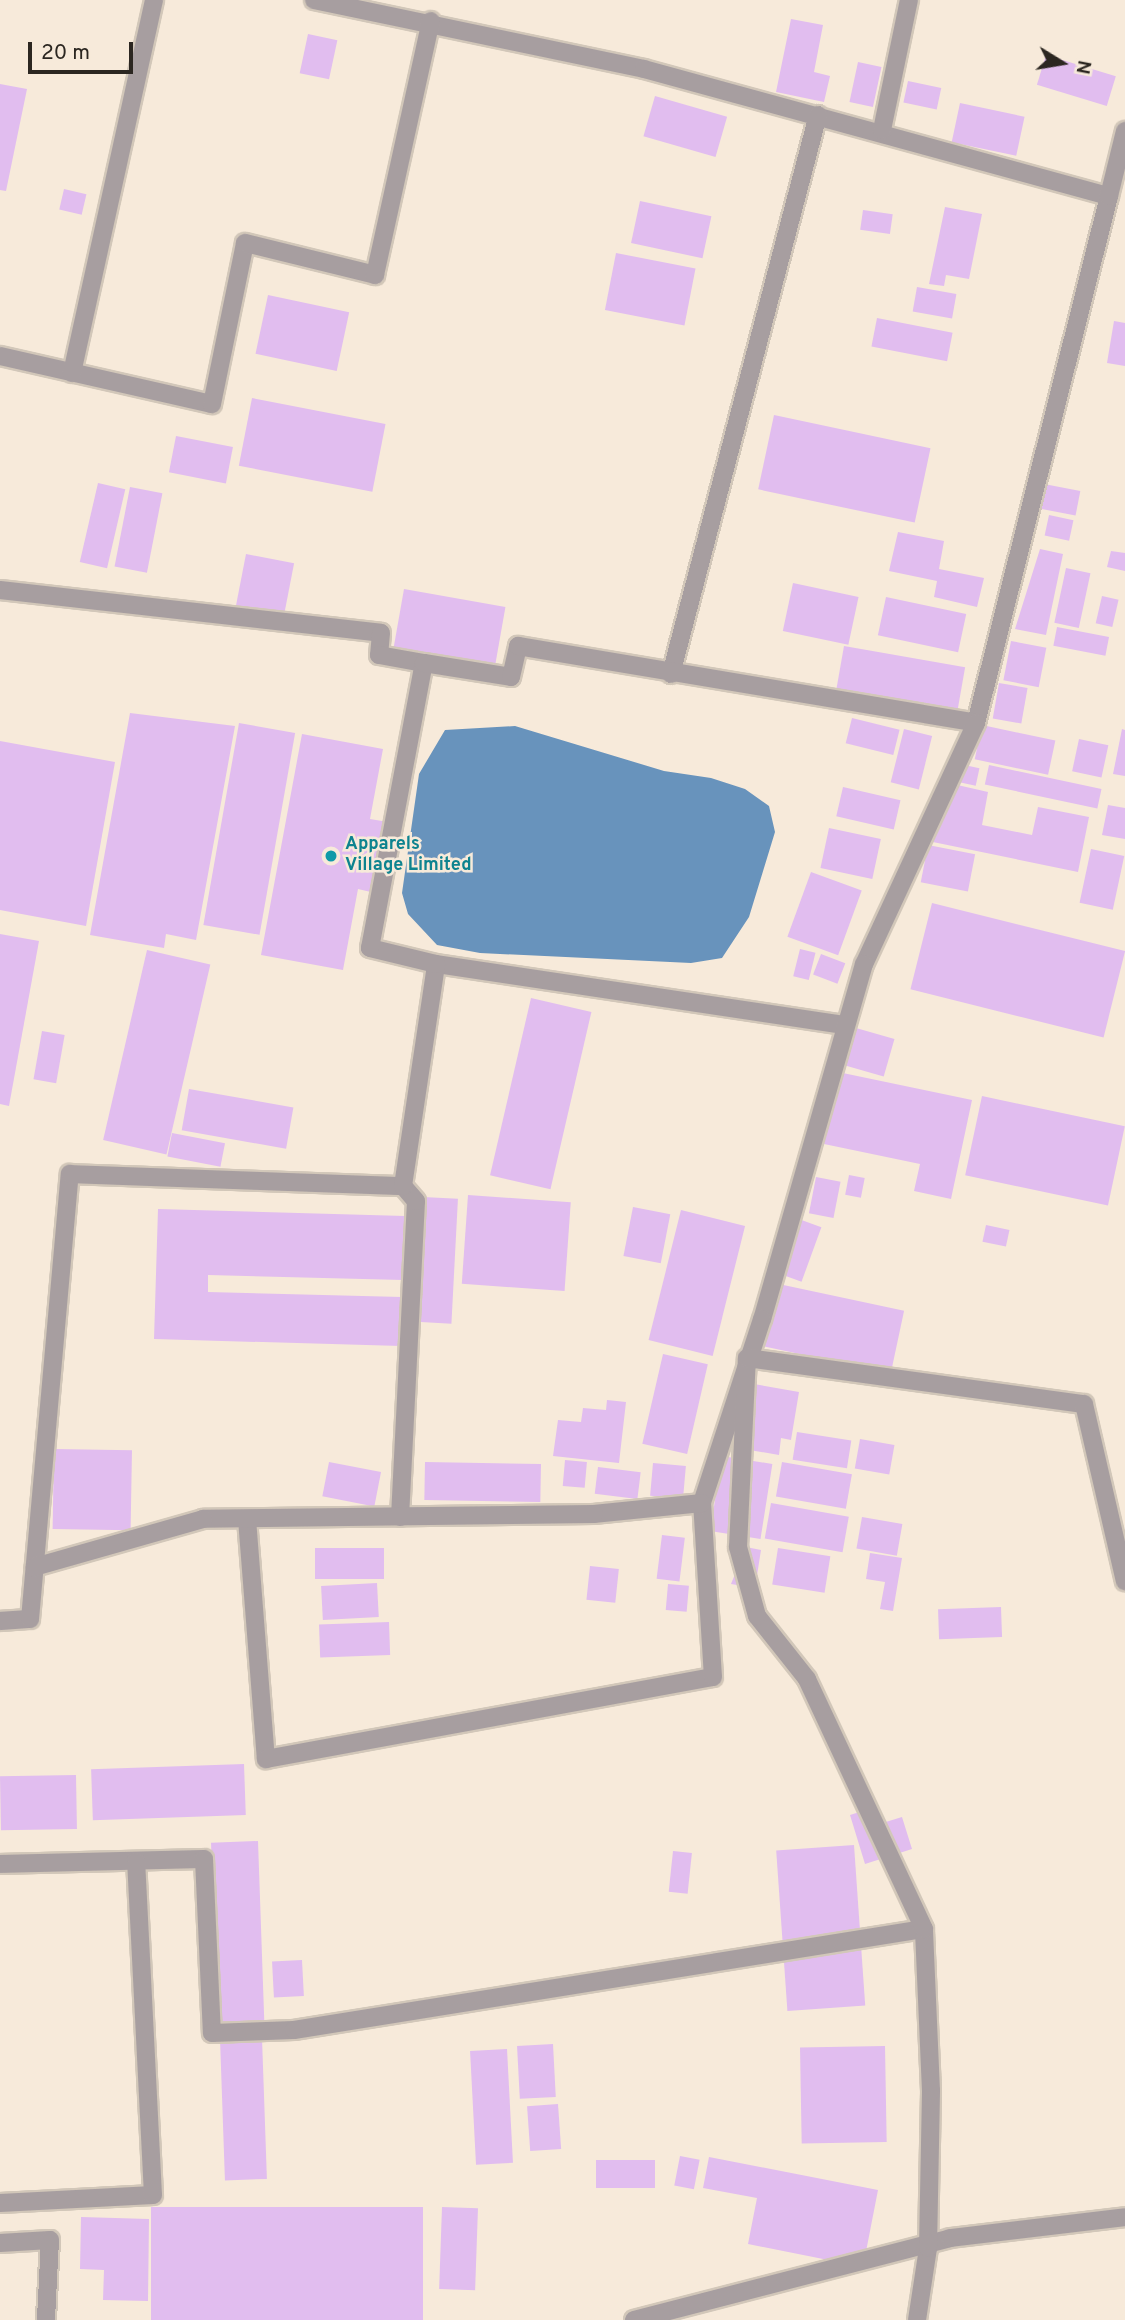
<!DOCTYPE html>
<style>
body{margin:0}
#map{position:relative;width:1125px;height:2320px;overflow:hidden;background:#f7eada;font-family:Overpass,sans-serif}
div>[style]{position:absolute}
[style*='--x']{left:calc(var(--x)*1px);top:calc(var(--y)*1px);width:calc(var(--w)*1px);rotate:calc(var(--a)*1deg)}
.water>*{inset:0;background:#6893bc}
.building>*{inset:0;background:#e1bdef;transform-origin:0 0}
.roads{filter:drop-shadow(2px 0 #d2c7b9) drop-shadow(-2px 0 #d2c7b9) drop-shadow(0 2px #d2c7b9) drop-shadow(0 -2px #d2c7b9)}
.minor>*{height:18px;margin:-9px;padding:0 9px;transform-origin:9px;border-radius:9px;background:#a79ea0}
.dots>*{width:19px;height:19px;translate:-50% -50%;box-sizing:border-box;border:4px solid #f7eada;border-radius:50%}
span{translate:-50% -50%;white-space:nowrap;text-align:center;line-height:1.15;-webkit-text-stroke:5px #f7eada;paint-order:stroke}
.culture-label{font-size:18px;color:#0d838f;font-weight:700}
.left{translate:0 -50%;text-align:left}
.north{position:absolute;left:1027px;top:28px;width:70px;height:70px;-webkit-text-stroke:5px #f7eada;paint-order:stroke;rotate:101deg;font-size:19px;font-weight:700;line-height:28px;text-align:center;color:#2c2721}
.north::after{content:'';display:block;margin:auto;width:24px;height:32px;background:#2c2721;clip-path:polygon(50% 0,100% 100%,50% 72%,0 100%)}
.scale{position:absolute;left:28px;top:42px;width:105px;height:32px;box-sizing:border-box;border:4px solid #2c2721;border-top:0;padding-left:9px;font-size:21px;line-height:24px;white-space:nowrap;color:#2c2721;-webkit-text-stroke:5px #f7eada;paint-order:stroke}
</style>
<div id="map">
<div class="water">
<div style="clip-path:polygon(515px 726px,664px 771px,711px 778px,745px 789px,769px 806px,775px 832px,749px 917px,722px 958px,691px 963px,480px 953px,437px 945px,408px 914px,402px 893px,419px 774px,445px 730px)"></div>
</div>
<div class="building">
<div style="clip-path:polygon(791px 19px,823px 25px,814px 72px,830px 76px,824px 102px,776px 92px)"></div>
<div style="left:308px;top:34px;width:30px;height:40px;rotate:12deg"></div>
<div style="left:1046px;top:55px;width:73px;height:31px;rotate:17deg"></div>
<div style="left:858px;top:62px;width:24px;height:41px;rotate:12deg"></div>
<div style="left:908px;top:81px;width:34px;height:22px;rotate:12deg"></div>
<div style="clip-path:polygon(0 84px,27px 89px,6px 191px,0 190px)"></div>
<div style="left:655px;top:96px;width:75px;height:42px;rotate:16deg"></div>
<div style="left:960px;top:103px;width:66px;height:40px;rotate:12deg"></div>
<div style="left:64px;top:189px;width:23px;height:21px;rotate:13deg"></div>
<div style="left:640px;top:201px;width:73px;height:43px;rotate:12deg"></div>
<div style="clip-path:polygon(945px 207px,982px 214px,969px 279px,946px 275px,944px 286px,929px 284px)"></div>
<div style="left:863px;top:210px;width:30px;height:20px;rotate:8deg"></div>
<div style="left:616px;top:253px;width:81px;height:58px;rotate:11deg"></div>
<div style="left:917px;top:287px;width:40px;height:25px;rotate:10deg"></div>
<div style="left:268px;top:295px;width:83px;height:60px;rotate:12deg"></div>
<div style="left:877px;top:318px;width:77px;height:29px;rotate:11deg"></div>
<div style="clip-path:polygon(1114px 321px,1125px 323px,1125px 366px,1107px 363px)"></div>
<div style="left:252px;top:398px;width:136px;height:69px;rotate:11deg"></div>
<div style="left:774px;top:415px;width:160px;height:76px;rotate:12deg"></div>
<div style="left:176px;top:436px;width:58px;height:37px;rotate:11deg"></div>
<div style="left:98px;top:483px;width:28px;height:81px;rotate:13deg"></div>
<div style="left:1044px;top:484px;width:37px;height:25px;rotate:11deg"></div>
<div style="left:130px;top:487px;width:33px;height:81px;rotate:11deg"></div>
<div style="left:1049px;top:515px;width:25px;height:21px;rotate:12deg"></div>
<div style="clip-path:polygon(898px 532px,944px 541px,939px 569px,984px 578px,977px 607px,934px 597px,937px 581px,889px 571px)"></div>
<div style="clip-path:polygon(1040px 549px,1063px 554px,1046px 635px,1015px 629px)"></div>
<div style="clip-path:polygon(1111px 551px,1125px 553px,1125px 571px,1107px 567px)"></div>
<div style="left:246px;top:554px;width:49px;height:59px;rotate:11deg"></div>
<div style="left:1066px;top:568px;width:25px;height:56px;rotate:12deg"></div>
<div style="left:793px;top:583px;width:67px;height:49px;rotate:12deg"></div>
<div style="left:404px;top:589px;width:103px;height:61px;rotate:10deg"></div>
<div style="left:1102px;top:596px;width:17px;height:28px;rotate:13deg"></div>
<div style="left:886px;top:597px;width:82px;height:39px;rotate:12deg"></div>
<div style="left:1057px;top:627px;width:53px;height:19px;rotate:11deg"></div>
<div style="left:1011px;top:641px;width:36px;height:40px;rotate:11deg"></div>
<div style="left:844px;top:646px;width:123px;height:50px;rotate:10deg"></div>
<div style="left:999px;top:683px;width:29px;height:36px;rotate:10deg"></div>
<div style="clip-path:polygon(130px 713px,235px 726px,196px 940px,166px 934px,164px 948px,90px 935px)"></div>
<div style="left:852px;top:718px;width:49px;height:26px;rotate:14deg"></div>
<div style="left:239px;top:723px;width:57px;height:205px;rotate:10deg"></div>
<div style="left:982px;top:725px;width:75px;height:35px;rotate:12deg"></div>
<div style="left:904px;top:729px;width:29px;height:55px;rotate:14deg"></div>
<div style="clip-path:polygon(1122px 729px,1125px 730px,1125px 776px,1113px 774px)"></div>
<div style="clip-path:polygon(302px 734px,383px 749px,370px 819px,388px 822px,375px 893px,358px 889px,343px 970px,261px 955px)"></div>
<div style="left:1079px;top:739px;width:30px;height:33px;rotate:12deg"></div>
<div style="clip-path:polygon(0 741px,115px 762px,86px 926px,0 910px)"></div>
<div style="left:955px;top:763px;width:25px;height:18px;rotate:12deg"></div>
<div style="left:989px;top:765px;width:115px;height:20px;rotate:12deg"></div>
<div style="clip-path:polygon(940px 781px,988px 792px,982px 825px,1032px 835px,1038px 807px,1089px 817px,1078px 872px,928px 841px)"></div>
<div style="left:843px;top:787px;width:59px;height:30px;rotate:13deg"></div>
<div style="clip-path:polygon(1108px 805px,1125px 808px,1125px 839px,1102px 835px)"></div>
<div style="left:829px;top:828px;width:53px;height:41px;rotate:12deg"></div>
<div style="left:928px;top:845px;width:48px;height:38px;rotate:11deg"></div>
<div style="left:1091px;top:849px;width:34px;height:55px;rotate:12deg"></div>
<div style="left:811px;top:872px;width:54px;height:69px;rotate:20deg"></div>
<div style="left:932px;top:903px;width:199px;height:89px;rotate:14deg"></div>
<div style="clip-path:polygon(0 934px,39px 941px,9px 1106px,0 1104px)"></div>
<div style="left:800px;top:949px;width:16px;height:28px;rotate:14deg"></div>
<div style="left:147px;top:950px;width:65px;height:195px;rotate:13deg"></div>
<div style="left:821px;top:954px;width:26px;height:22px;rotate:21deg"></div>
<div style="left:531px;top:998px;width:62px;height:182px;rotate:13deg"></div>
<div style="left:856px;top:1028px;width:40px;height:39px;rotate:16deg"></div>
<div style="left:42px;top:1031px;width:23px;height:49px;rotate:10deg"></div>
<div style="clip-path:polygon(838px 1072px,972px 1100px,951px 1199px,914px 1191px,920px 1164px,824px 1144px)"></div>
<div style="left:189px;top:1089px;width:106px;height:42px;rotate:10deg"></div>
<div style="left:982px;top:1096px;width:146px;height:81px;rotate:12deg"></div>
<div style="left:172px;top:1133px;width:54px;height:24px;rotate:11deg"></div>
<div style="left:849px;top:1175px;width:16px;height:20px;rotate:11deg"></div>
<div style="left:816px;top:1177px;width:25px;height:37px;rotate:11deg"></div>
<div style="left:468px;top:1195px;width:103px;height:89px;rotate:4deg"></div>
<div style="left:423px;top:1197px;width:35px;height:125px;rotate:3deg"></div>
<div style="left:633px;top:1207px;width:38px;height:50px;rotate:11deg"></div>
<div style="clip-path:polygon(158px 1209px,405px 1216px,403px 1280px,208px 1275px,208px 1292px,402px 1297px,401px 1346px,154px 1339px)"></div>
<div style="left:681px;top:1210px;width:66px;height:134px;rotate:14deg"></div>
<div style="left:796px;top:1218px;width:27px;height:58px;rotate:20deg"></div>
<div style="left:986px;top:1225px;width:24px;height:17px;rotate:12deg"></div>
<div style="left:774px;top:1283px;width:133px;height:64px;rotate:12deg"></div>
<div style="left:663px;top:1354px;width:46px;height:92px;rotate:13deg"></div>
<div style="clip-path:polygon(737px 1381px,799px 1392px,791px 1440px,781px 1438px,779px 1455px,726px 1446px)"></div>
<div style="clip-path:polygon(607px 1400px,626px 1402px,619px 1463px,553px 1456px,558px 1420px,581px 1422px,583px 1408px,606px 1410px)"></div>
<div style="left:797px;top:1432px;width:55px;height:28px;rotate:9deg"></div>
<div style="left:860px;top:1439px;width:35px;height:30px;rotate:10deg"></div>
<div style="left:54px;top:1449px;width:78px;height:80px;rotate:1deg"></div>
<div style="left:722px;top:1456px;width:51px;height:76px;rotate:9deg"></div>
<div style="left:565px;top:1460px;width:22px;height:26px;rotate:5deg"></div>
<div style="left:329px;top:1462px;width:53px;height:35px;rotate:11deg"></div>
<div style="left:425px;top:1462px;width:116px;height:38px;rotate:1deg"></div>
<div style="left:782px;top:1462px;width:71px;height:35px;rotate:10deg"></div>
<div style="left:653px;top:1463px;width:33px;height:33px;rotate:5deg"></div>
<div style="left:598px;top:1467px;width:43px;height:27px;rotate:7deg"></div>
<div style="left:771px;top:1503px;width:79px;height:36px;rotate:10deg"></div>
<div style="left:862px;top:1517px;width:41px;height:32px;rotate:10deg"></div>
<div style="left:662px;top:1535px;width:23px;height:44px;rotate:7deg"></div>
<div style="clip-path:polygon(746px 1547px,761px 1550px,755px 1588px,731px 1584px)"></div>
<div style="left:384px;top:1548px;width:31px;height:69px;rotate:90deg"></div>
<div style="left:778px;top:1548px;width:53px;height:37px;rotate:9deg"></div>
<div style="clip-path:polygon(870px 1553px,902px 1558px,893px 1611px,880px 1609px,885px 1582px,866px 1579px)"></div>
<div style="left:590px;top:1566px;width:29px;height:34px;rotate:6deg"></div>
<div style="left:377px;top:1583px;width:34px;height:56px;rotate:87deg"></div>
<div style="left:668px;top:1584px;width:21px;height:26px;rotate:5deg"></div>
<div style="left:1001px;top:1607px;width:30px;height:63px;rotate:88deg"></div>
<div style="left:389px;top:1622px;width:33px;height:70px;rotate:88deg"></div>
<div style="left:244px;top:1764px;width:51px;height:153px;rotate:88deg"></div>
<div style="left:76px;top:1775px;width:54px;height:76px;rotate:89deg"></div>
<div style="clip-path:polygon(872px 1808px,876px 1825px,902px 1817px,912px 1849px,865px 1864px,850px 1815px)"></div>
<div style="left:258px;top:1841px;width:187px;height:47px;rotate:88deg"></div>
<div style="left:854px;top:1845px;width:161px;height:78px;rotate:86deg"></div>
<div style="left:673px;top:1851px;width:19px;height:41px;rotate:6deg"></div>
<div style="left:302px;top:1960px;width:36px;height:30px;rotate:87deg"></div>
<div style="left:262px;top:2038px;width:141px;height:42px;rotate:88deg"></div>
<div style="left:553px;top:2044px;width:53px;height:36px;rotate:87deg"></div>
<div style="left:885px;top:2046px;width:96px;height:85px;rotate:89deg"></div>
<div style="left:507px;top:2049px;width:114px;height:37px;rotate:87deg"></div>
<div style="left:558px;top:2104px;width:45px;height:31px;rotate:86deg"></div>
<div style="left:680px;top:2156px;width:20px;height:30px;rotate:11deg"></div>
<div style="clip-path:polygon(709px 2157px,878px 2190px,863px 2267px,748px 2244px,757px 2198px,703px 2188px)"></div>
<div style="left:596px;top:2160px;width:59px;height:28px"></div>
<div style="left:423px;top:2207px;width:113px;height:272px;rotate:90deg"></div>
<div style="left:442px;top:2207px;width:36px;height:82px;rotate:2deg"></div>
<div style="clip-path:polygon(81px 2217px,149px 2219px,148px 2301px,103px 2300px,104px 2270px,80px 2269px)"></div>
</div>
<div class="roads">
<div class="minor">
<div style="--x:314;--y:0;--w:337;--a:11.8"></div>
<div style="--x:644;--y:69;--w:482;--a:15.3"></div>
<div style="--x:1109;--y:196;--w:544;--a:104.16"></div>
<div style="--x:882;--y:130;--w:133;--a:-78.3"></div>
<div style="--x:1109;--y:196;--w:67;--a:-76.2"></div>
<div style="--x:0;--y:356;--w:217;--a:12.8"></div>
<div style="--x:212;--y:404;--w:164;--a:-78.4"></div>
<div style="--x:245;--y:243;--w:134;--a:13.8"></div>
<div style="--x:375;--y:275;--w:260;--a:-77.6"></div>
<div style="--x:72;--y:373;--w:382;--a:-77.6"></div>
<div style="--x:0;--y:590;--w:383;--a:6.4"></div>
<div style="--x:381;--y:633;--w:22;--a:95"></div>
<div style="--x:379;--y:655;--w:46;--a:10.1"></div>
<div style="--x:671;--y:674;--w:578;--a:-75.27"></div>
<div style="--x:436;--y:964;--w:412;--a:8.5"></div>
<div style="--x:400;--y:1517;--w:316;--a:-87.1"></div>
<div style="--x:416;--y:1201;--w:20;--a:-131"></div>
<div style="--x:247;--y:1519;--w:241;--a:85.5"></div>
<div style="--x:266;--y:1759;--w:454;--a:-10.4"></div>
<div style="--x:713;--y:1677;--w:174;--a:-93.6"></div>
<div style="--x:0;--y:1621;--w:30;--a:-4"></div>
<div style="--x:30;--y:1619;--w:447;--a:-84.9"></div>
<div style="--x:70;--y:1174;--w:333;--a:2.1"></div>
<div style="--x:403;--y:1186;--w:224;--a:-81.5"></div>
<div style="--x:436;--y:964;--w:68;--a:-166.4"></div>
<div style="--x:370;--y:948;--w:290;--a:-79.3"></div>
<div style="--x:424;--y:663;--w:88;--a:9.1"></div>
<div style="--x:511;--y:677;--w:32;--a:-77"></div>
<div style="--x:518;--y:646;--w:464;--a:9.5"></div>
<div style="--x:976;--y:723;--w:266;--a:114.9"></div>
<div style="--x:864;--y:964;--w:369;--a:106"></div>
<div style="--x:762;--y:1319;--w:194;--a:108.1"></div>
<div style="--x:702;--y:1503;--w:109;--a:174.2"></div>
<div style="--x:594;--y:1514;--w:391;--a:179.3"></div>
<div style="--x:203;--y:1519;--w:175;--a:164.1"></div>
<div style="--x:0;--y:1864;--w:204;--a:-1.4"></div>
<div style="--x:204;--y:1859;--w:174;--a:87.4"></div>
<div style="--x:212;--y:2033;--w:82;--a:-2.1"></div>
<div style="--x:294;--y:2030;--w:638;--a:-9.11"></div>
<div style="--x:0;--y:2203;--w:153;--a:-3"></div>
<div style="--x:153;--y:2195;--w:334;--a:-92.9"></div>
<div style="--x:0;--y:2243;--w:50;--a:-3.4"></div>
<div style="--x:50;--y:2240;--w:80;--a:92.9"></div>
<div style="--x:634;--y:2320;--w:326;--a:-14.5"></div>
<div style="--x:950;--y:2238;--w:176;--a:-6.8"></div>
<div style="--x:917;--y:2320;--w:73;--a:-81.3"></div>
<div style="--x:928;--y:2248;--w:157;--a:-88.9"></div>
<div style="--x:931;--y:2091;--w:162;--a:-92.5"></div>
<div style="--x:924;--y:1929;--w:276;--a:-115.1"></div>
<div style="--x:807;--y:1679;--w:80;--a:-128.4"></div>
<div style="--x:757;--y:1616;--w:72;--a:-105.4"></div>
<div style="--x:738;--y:1547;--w:189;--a:-87.3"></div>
<div style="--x:747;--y:1358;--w:340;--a:7.8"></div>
<div style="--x:1084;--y:1404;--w:182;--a:77"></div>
</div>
</div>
<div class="dots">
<div style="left:331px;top:856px;background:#0f9aa8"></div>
</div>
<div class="culture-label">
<span class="left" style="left:345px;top:856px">Apparels<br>Village Limited</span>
</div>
<div class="north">N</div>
<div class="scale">20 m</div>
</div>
